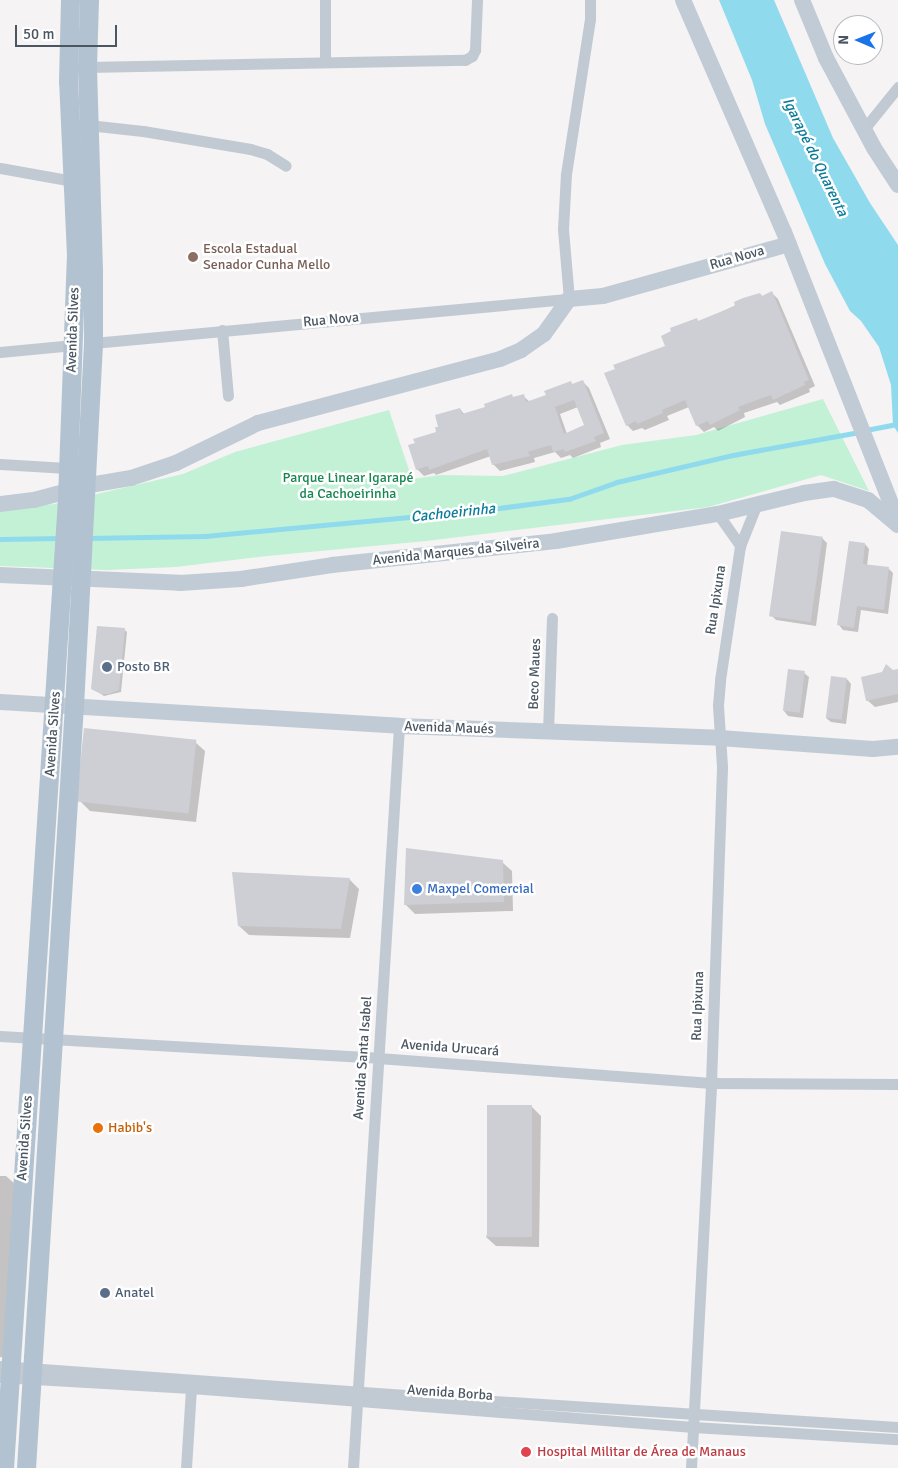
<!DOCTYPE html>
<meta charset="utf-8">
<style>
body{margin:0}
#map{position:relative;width:898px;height:1468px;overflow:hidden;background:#f5f3f3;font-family:Signika,sans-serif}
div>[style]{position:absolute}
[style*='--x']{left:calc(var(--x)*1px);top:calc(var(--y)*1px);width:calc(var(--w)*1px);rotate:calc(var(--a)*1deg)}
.green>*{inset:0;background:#c3f1d5}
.water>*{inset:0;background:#90daee}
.shadow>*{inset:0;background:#0003}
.stream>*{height:4.5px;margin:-2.25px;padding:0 2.25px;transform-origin:2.25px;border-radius:2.25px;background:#90daee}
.building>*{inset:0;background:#cdcfd5;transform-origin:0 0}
.street>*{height:11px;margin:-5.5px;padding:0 5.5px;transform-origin:5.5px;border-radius:5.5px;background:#c1cad2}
.secondary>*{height:16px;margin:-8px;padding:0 8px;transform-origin:8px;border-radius:8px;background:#c1cbd6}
.primary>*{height:19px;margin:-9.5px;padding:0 9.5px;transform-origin:9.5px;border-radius:9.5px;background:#b3c2d1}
.dots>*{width:14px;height:14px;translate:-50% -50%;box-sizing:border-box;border:2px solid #fff;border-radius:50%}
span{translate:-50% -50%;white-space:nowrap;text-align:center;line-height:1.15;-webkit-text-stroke:5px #fff;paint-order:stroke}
.education-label{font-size:14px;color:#785e54}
.left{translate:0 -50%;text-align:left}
.street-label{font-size:14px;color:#4a5661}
.park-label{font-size:14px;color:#17864f}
.service-label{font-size:14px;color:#4e5e75}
.shop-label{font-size:14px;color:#366cbe}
.food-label{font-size:14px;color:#c56008}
.health-label{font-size:14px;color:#be3a42}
.water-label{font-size:15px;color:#0c7c9b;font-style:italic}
.north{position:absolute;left:833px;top:15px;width:50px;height:50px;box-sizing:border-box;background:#fff;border:1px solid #b7bbc0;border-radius:50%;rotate:271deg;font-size:14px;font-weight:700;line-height:20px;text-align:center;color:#4a5661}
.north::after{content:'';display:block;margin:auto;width:18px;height:22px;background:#1a73e8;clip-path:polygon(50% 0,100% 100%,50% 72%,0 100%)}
.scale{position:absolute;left:15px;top:25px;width:102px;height:22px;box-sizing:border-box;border:2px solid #4a5661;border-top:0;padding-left:6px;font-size:15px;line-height:18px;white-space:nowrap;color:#4a5661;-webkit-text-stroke:4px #fff;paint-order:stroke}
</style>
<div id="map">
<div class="green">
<div style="clip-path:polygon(823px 399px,869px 491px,821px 475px,708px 507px,426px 541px,267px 556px,176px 567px,108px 570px,0 566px,0 510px,54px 504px,183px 474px,235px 452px,389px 410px,412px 479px,441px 475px,503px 476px,622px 445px,696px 435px)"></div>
</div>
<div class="water">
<div style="clip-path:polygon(719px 0,774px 0,833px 138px,870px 203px,898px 245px,898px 433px,893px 425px,891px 385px,879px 347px,861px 321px,850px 311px,825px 264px,765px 124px,752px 80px)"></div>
</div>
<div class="shadow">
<div style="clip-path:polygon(772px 293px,778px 299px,815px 386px,809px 389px,810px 392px,780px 405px,777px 402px,744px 413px,745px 417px,718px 431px,714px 427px,704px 432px,697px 425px,689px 407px,667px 416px,669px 420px,645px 430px,642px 428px,633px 431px,627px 425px,667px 347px,699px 322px,760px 294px,763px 297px)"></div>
<div style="clip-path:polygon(evenodd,583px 382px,589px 388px,610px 439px,600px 443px,601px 447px,573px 458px,570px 455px,561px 458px,555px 452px,534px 458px,535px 462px,500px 471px,493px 464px,491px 456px,436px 475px,434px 473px,424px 476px,417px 469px,440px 427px,460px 409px,465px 415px,523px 396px,530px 402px,547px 396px,571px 383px,573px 385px,583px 382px,578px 407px,586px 426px,567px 434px,560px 414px,578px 407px)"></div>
<div style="clip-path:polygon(822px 538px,827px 543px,816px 626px,776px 620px,771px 615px)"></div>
<div style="clip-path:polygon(865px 544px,869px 549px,867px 566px,889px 569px,893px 573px,888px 614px,861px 610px,858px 632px,843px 630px,839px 625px)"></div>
<div style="clip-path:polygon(125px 630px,127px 632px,121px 692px,104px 696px,95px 690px)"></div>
<div style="clip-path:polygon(898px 670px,898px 702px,875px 707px,867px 700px,892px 671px)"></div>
<div style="clip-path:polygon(804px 673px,809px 677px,803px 718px,788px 716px,784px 711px)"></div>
<div style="clip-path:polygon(847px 679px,851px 684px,846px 724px,831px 722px,826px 718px)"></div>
<div style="clip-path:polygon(195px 742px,205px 751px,196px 822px,90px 811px,81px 802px)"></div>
<div style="clip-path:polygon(502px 862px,512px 871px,513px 911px,415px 914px,405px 904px)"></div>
<div style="clip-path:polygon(349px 879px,359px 889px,350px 938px,249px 935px,239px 926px)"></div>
<div style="clip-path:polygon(531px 1106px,541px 1116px,539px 1247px,496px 1246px,486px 1237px)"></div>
<div style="clip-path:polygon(0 1176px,6px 1176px,15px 1184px,8px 1358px,0 1357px)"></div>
</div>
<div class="stream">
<div style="--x:866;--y:430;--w:33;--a:-11"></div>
<div style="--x:86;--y:538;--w:119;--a:-1"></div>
<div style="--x:205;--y:536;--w:272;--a:-5.3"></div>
<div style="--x:476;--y:511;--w:94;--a:-7.4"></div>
<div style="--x:569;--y:499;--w:51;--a:-19.5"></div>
<div style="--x:617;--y:482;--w:119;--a:-13.1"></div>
<div style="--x:733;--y:455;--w:128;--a:-10.3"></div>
<div style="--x:0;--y:539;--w:61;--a:-0.9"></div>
</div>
<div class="building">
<div style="clip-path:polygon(772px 291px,809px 380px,804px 382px,805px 385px,773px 400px,771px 395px,738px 407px,740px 410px,710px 425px,708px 421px,696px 426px,685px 400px,662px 410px,663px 413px,637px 424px,636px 421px,626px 426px,604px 373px,615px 369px,613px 365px,665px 346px,661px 336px,671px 331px,670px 328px,697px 318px,698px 321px,735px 306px,734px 302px,743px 298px,760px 293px,762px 296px)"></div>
<div style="clip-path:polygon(evenodd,583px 380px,604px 433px,594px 437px,596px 441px,565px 452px,564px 449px,553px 452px,551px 445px,528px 452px,530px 456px,492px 465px,487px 449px,429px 470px,428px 466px,416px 470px,408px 445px,415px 443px,413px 439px,436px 432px,435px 427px,438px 427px,435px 415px,460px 408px,462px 414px,485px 407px,484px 404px,512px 394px,513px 397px,524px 394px,526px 402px,546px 395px,544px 391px,571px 381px,572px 384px,583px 380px,574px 400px,584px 425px,564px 434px,555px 407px,574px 400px)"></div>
<div style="left:781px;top:531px;width:42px;height:86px;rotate:8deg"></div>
<div style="clip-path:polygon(849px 541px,865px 543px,863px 564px,889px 567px,884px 610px,857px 606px,854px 628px,837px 625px)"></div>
<div style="clip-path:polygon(97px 626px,125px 628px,119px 690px,109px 694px,101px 694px,91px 689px)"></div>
<div style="clip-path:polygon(886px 664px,893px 670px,898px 669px,898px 694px,866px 701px,861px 677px,882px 672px)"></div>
<div style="left:788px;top:669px;width:17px;height:42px;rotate:7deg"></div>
<div style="left:831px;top:676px;width:16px;height:42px;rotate:7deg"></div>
<div style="left:84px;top:728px;width:113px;height:74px;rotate:6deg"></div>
<div style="clip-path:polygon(406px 848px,503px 860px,504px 902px,404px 905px)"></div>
<div style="clip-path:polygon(232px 872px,350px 878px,341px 929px,238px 926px)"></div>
<div style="left:487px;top:1105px;width:45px;height:132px"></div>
</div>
<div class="street">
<div style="--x:325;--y:62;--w:62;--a:-90"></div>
<div style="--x:87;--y:67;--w:378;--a:-1.1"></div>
<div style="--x:465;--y:60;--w:8;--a:-30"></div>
<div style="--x:472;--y:56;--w:7;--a:-63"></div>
<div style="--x:475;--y:50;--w:50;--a:-87.7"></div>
<div style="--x:88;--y:125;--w:55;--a:6.2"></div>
<div style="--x:143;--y:131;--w:109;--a:9.5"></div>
<div style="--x:250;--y:149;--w:18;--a:16"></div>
<div style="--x:267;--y:154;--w:22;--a:32"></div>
<div style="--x:864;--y:129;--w:54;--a:-51"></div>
<div style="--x:0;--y:168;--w:74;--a:10.1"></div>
<div style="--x:222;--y:330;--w:66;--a:84.8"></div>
<div style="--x:93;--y:343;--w:478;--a:-5.3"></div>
<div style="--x:569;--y:299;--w:70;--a:-94.9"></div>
<div style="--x:563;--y:229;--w:55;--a:-86.9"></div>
<div style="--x:566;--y:174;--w:157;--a:-81.2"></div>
<div style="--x:590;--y:19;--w:19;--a:-90"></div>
<div style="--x:0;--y:352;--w:74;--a:-5.4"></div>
<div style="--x:0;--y:464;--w:67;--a:3.4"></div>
<div style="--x:718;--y:514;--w:39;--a:55"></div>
<div style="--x:548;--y:732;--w:114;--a:-88"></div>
<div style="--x:0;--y:1036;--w:379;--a:3.3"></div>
<div style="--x:378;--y:1058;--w:334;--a:4.3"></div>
<div style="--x:711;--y:1083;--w:187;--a:0.3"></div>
<div style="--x:0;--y:1366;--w:403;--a:4.1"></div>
<div style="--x:402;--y:1395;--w:497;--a:3.7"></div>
<div style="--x:0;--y:1377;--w:191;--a:3.3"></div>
<div style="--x:191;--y:1388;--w:504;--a:4.44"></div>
<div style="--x:693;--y:1427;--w:205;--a:3.4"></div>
<div style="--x:186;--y:1468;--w:80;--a:-86.4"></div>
<div style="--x:353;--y:1468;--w:743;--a:-86.45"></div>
<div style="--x:691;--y:1468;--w:386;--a:-87"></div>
<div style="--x:711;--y:1083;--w:317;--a:-88"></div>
<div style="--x:722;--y:766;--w:61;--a:-93.8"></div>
<div style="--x:718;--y:705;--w:25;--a:-85"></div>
<div style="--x:720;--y:680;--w:135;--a:-81.5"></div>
<div style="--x:740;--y:546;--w:43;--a:-68.2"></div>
</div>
<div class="secondary">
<div style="--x:683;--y:0;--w:253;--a:66.5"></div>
<div style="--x:784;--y:232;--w:311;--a:68.5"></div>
<div style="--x:802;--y:0;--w:63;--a:67.5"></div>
<div style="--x:826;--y:58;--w:102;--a:61.9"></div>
<div style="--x:874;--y:148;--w:44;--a:57"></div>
<div style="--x:84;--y:486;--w:48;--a:-9.7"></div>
<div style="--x:131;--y:478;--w:47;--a:-18.4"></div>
<div style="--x:176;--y:463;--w:91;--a:-26"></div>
<div style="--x:258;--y:423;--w:250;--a:-14.8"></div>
<div style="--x:500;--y:359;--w:23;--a:-23"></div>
<div style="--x:521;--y:350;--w:28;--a:-35"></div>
<div style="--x:544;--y:334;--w:43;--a:-54.5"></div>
<div style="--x:569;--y:299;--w:34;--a:-5"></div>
<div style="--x:603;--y:296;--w:193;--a:-15.6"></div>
<div style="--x:0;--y:504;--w:34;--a:-7"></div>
<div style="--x:34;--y:500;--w:34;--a:-15"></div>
<div style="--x:0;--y:575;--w:180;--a:2.5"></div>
<div style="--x:180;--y:583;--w:61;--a:-3.8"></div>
<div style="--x:241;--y:579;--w:92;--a:-8.7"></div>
<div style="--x:332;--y:565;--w:225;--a:-6.1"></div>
<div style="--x:556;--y:541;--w:164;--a:-9.5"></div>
<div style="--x:718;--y:514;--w:89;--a:-13.7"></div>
<div style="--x:804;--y:493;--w:30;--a:-8"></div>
<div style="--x:834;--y:489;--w:36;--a:18"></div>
<div style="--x:868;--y:500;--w:39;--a:40"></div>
<div style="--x:0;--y:702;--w:400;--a:3.4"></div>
<div style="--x:399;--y:726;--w:321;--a:2.1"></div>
<div style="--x:720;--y:738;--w:153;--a:4.1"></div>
<div style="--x:873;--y:749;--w:25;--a:-5"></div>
</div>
<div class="primary">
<div style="--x:4;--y:1468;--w:971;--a:-86.28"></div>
<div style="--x:67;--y:499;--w:244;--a:-87.9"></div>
<div style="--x:76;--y:255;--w:173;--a:-92.6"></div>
<div style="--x:68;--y:82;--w:82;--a:-88.6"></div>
<div style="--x:26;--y:1468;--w:764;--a:-86.4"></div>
<div style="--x:74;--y:706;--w:363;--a:-87"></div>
<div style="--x:93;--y:343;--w:73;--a:-90"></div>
<div style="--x:93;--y:270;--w:203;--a:-91.7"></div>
<div style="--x:87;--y:67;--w:67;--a:-88.3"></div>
</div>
<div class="dots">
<div style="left:193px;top:257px;background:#8d6e63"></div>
<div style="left:107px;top:667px;background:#5c6f8a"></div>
<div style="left:417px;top:889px;background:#3f7fe0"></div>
<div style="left:98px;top:1128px;background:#e8710a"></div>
<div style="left:105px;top:1293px;background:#5c6f8a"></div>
<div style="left:526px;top:1452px;background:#e0444e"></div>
</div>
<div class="education-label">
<span class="left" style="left:203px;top:257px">Escola Estadual<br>Senador Cunha Mello</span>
</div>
<div class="street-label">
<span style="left:737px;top:258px;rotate:-16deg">Rua Nova</span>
<span style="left:331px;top:320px;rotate:-5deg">Rua Nova</span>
<span style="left:73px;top:330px;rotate:-88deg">Avenida Silves</span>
<span style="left:456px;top:552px;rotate:-6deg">Avenida Marques da Silveira</span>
<span style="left:716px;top:600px;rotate:-81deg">Rua Ipixuna</span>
<span style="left:535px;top:674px;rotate:-88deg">Beco Maues</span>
<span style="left:449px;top:728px;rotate:2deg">Avenida Maués</span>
<span style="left:53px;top:734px;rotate:-86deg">Avenida Silves</span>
<span style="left:698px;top:1006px;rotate:-88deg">Rua Ipixuna</span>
<span style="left:450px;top:1048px;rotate:4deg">Avenida Urucará</span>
<span style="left:363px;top:1058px;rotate:-86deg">Avenida Santa Isabel</span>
<span style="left:25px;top:1138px;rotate:-86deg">Avenida Silves</span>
<span style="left:450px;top:1393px;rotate:4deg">Avenida Borba</span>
</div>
<div class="park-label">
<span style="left:348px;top:486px">Parque Linear Igarapé<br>da Cachoeirinha</span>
</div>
<div class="service-label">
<span class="left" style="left:117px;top:667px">Posto BR</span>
<span class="left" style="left:115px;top:1293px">Anatel</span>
</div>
<div class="shop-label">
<span class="left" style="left:427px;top:889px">Maxpel Comercial</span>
</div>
<div class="food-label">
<span class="left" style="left:108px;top:1128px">Habib's</span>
</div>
<div class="health-label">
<span class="left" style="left:537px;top:1452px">Hospital Militar de Área de Manaus</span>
</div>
<div class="water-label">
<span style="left:815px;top:157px;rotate:64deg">Igarapé do Quarenta</span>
<span style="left:453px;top:513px;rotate:-6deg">Cachoeirinha</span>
</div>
<div class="north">N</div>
<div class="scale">50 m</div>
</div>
